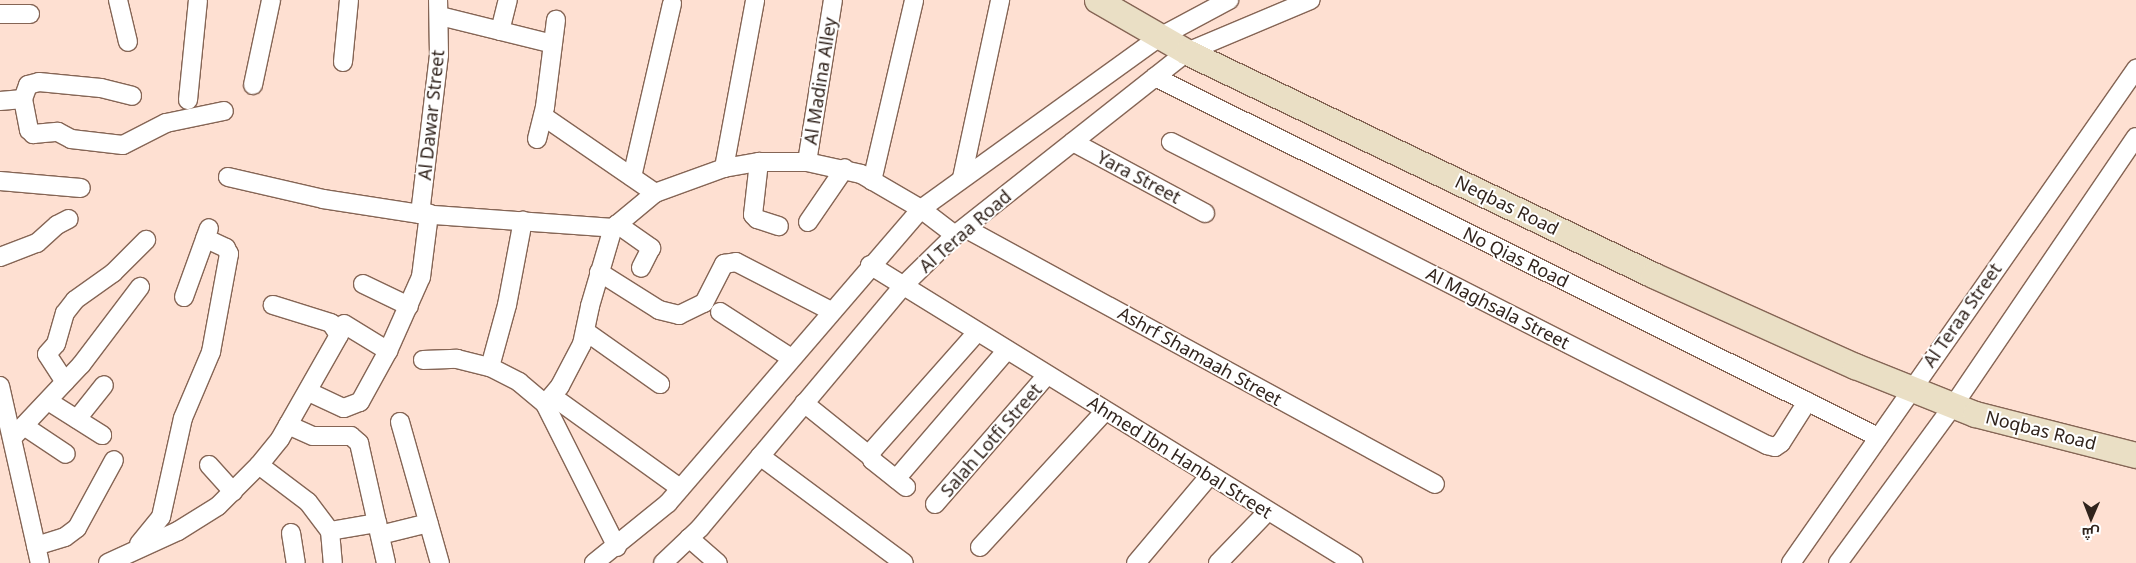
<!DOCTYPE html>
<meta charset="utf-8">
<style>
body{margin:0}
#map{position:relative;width:2136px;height:563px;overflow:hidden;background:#fee0d2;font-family:"Noto Sans",Cairo,sans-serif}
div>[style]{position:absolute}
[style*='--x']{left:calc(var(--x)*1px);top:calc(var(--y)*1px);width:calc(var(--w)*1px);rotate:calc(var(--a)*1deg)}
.roads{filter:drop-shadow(1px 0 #856555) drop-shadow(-1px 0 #856555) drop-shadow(0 1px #856555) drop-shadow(0 -1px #856555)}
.street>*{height:18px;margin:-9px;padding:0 9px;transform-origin:9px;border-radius:9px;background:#fff}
.secondary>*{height:25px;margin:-12.5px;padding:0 12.5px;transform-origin:12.5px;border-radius:12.5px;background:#eadfc5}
span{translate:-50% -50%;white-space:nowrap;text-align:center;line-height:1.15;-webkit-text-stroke:4px #fff;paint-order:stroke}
.street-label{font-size:18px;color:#30231c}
.north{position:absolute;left:2066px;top:493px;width:50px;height:50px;-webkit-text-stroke:4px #fff;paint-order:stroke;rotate:181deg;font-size:14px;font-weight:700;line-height:20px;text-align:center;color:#30231c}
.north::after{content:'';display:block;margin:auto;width:18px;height:22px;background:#30231c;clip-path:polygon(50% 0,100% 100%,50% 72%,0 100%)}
</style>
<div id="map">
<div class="roads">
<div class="street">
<div style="--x:118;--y:0;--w:43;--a:76.6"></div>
<div style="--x:0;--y:14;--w:30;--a:0"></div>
<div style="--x:440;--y:16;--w:116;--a:13.9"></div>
<div style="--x:500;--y:31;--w:32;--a:-76"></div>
<div style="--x:343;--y:62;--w:62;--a:-84.5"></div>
<div style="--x:1155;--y:77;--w:808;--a:26.47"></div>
<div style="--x:253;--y:85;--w:87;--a:-78"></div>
<div style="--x:23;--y:99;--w:32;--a:79"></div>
<div style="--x:29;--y:130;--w:6;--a:45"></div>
<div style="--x:33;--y:134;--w:25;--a:-5"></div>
<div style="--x:58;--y:132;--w:15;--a:28"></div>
<div style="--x:71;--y:139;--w:52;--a:6.6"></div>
<div style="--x:123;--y:145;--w:48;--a:-27.1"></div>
<div style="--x:166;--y:123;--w:59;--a:-11.7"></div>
<div style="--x:188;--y:100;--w:100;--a:-84.3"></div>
<div style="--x:0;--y:101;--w:23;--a:-5"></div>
<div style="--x:23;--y:99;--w:15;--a:-70"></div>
<div style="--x:28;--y:85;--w:11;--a:-15"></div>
<div style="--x:39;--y:82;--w:62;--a:5.5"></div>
<div style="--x:101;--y:88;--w:32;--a:14"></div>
<div style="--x:543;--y:116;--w:136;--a:34.5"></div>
<div style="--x:537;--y:139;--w:33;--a:-76"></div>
<div style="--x:545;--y:107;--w:88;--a:-82.8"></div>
<div style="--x:1073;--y:142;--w:150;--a:28.3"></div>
<div style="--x:1171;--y:142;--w:669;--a:26.95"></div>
<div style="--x:1767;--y:445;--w:8;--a:14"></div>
<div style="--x:1775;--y:447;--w:7;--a:-34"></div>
<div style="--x:1781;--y:443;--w:49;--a:-57.6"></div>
<div style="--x:759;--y:162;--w:53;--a:96.5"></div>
<div style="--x:753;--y:215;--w:6;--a:45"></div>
<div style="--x:757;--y:219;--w:23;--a:18"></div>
<div style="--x:807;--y:162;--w:164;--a:-80.9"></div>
<div style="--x:724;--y:168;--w:171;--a:-79.5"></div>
<div style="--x:228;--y:177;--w:98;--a:13"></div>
<div style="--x:323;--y:199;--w:98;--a:8.8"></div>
<div style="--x:420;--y:214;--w:194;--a:4.1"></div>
<div style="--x:632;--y:177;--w:178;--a:-77"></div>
<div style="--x:962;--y:178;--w:182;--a:-77.9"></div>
<div style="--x:0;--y:181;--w:81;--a:4.9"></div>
<div style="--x:872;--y:181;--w:186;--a:-76.9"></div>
<div style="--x:420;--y:214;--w:160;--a:-83.2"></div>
<div style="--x:439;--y:55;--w:55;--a:-91"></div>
<div style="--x:808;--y:222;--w:65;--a:-55.6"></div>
<div style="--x:617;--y:224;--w:42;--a:35.2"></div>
<div style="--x:651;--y:248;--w:22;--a:117"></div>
<div style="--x:965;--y:228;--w:535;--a:28.58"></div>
<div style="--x:0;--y:257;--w:40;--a:-21"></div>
<div style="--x:37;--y:243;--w:27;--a:-42"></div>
<div style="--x:57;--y:225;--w:13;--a:-27"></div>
<div style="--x:870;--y:265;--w:568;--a:31.67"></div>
<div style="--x:599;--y:272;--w:71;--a:32.3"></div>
<div style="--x:659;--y:310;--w:21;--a:14"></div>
<div style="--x:679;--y:315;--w:28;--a:-26"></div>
<div style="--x:704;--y:303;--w:44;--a:-62.9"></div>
<div style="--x:724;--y:264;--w:12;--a:-9"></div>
<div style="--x:736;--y:262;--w:107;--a:27.3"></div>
<div style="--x:363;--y:284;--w:51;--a:25.6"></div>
<div style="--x:184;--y:297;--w:73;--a:-70.1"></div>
<div style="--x:720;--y:312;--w:85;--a:32.9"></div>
<div style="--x:344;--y:324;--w:52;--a:31.5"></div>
<div style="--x:585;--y:331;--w:92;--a:35.2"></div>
<div style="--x:423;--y:360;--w:34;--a:-2"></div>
<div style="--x:457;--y:359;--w:34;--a:14"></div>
<div style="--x:490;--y:367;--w:33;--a:27"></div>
<div style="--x:519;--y:382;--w:34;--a:40"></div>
<div style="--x:545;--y:404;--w:160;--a:63.3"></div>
<div style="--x:490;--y:367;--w:64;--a:-74.7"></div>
<div style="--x:507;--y:305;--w:86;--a:-79.3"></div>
<div style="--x:65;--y:382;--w:33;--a:-123"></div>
<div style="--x:47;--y:354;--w:13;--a:-48"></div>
<div style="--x:56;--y:344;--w:32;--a:-74"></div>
<div style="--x:65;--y:313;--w:16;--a:-52"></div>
<div style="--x:75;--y:300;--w:47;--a:-35.4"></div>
<div style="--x:113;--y:273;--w:47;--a:-45"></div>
<div style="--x:0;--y:386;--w:181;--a:77.3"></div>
<div style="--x:309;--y:392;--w:38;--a:25"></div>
<div style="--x:344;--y:408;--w:17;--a:-21"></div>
<div style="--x:360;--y:402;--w:58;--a:-61.2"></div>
<div style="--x:388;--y:351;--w:81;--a:-66"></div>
<div style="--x:421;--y:277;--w:64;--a:-82.8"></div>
<div style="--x:552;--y:396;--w:158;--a:35.7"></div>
<div style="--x:48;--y:401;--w:64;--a:32.2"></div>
<div style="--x:804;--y:403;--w:85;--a:38.8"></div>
<div style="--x:545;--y:404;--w:23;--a:-50"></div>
<div style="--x:560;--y:386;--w:47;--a:-62.4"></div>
<div style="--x:582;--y:344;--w:39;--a:-78"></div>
<div style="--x:590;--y:306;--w:81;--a:-73.6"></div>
<div style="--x:613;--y:228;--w:55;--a:-39.8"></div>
<div style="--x:655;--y:193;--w:73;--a:-19.9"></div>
<div style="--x:724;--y:168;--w:36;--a:-10"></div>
<div style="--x:759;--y:162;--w:48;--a:0"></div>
<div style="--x:807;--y:162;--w:55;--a:12.5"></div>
<div style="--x:861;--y:174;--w:69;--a:30.3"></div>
<div style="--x:921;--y:209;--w:43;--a:37.4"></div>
<div style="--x:77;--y:419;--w:43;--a:-51.5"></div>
<div style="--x:400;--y:422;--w:147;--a:74.2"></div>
<div style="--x:288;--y:425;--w:27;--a:24"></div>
<div style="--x:313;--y:436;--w:38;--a:0"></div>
<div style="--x:351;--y:436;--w:11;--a:41"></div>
<div style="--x:359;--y:443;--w:123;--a:77.3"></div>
<div style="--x:24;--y:426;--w:50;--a:33.7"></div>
<div style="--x:14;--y:436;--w:98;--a:-46.7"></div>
<div style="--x:81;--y:365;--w:98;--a:-52.9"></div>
<div style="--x:760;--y:456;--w:179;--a:36.6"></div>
<div style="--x:209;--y:465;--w:36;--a:48"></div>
<div style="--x:259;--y:465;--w:61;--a:37.1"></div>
<div style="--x:308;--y:502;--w:36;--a:53"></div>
<div style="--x:330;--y:531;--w:48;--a:-9.7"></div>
<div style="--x:896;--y:479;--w:170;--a:-49.3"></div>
<div style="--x:906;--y:487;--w:43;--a:-141.5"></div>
<div style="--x:872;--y:460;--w:8;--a:-97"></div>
<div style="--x:871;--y:452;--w:160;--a:-48.5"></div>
<div style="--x:935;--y:504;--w:171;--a:-49"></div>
<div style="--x:330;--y:531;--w:32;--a:85"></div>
<div style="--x:291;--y:533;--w:30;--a:81"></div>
<div style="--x:380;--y:535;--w:50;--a:-13.8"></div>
<div style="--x:689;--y:538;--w:38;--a:41"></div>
<div style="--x:139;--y:544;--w:35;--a:-51"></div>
<div style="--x:161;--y:517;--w:101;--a:-77.5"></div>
<div style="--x:183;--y:418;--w:72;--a:-67"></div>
<div style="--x:211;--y:352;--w:100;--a:-79.6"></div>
<div style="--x:229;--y:254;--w:7;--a:-117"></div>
<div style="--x:226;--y:248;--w:23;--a:-155"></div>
<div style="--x:36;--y:546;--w:30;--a:-17"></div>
<div style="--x:65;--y:537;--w:15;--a:-37"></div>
<div style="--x:77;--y:528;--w:77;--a:-61.4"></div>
<div style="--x:980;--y:547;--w:185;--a:-47.4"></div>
<div style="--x:108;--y:563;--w:77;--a:-24.6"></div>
<div style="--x:178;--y:531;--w:47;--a:-32"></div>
<div style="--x:218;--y:506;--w:58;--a:-45"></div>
<div style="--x:259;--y:465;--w:33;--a:-51"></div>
<div style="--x:280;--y:439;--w:120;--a:-60.4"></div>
<div style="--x:339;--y:335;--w:14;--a:-124"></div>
<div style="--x:331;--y:323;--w:61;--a:-162.8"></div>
<div style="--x:594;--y:563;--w:95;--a:-39"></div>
<div style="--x:668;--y:503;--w:388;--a:-49.3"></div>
<div style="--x:921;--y:209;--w:292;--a:-35.8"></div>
<div style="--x:1158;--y:38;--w:81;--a:-28.2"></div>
<div style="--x:663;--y:563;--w:51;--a:-43.4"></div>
<div style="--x:700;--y:528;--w:316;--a:-50"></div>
<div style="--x:903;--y:286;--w:73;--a:-44.4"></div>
<div style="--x:955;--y:235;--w:295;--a:-38.3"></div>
<div style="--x:1187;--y:52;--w:134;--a:-22.8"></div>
<div style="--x:1136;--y:563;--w:115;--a:-49.9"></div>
<div style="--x:1218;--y:563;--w:72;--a:-46.1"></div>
<div style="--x:1791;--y:563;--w:603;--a:-55.07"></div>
<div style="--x:1838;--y:563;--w:195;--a:-53.8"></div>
<div style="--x:1953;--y:406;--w:325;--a:-55.8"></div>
</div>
<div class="secondary">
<div style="--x:1097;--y:0;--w:104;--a:30"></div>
<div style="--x:1187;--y:52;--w:517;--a:25.57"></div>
<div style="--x:1653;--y:275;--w:222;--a:24.3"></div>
<div style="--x:1855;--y:366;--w:129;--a:21.8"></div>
<div style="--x:1975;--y:414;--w:166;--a:14.3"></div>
</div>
</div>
<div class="street-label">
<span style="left:820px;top:81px;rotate:-81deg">Al Madina Alley</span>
<span style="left:431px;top:115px;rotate:-84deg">Al Dawar Street</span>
<span style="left:1139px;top:177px;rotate:28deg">Yara Street</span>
<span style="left:1507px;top:205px;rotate:26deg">Neqbas Road</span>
<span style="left:965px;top:231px;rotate:-41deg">Al Teraa Road</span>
<span style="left:1516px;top:257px;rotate:26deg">No Qias Road</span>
<span style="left:1498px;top:308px;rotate:27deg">Al Maghsala Street</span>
<span style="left:1962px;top:315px;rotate:-55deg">Al Teraa Street</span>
<span style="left:1200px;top:356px;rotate:29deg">Ashrf Shamaah Street</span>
<span style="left:2041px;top:430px;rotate:14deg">Noqbas Road</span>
<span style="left:991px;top:440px;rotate:-49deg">Salah Lotfi Street</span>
<span style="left:1180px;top:457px;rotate:32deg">Ahmed Ibn Hanbal Street</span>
</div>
<div class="north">ش</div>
</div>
